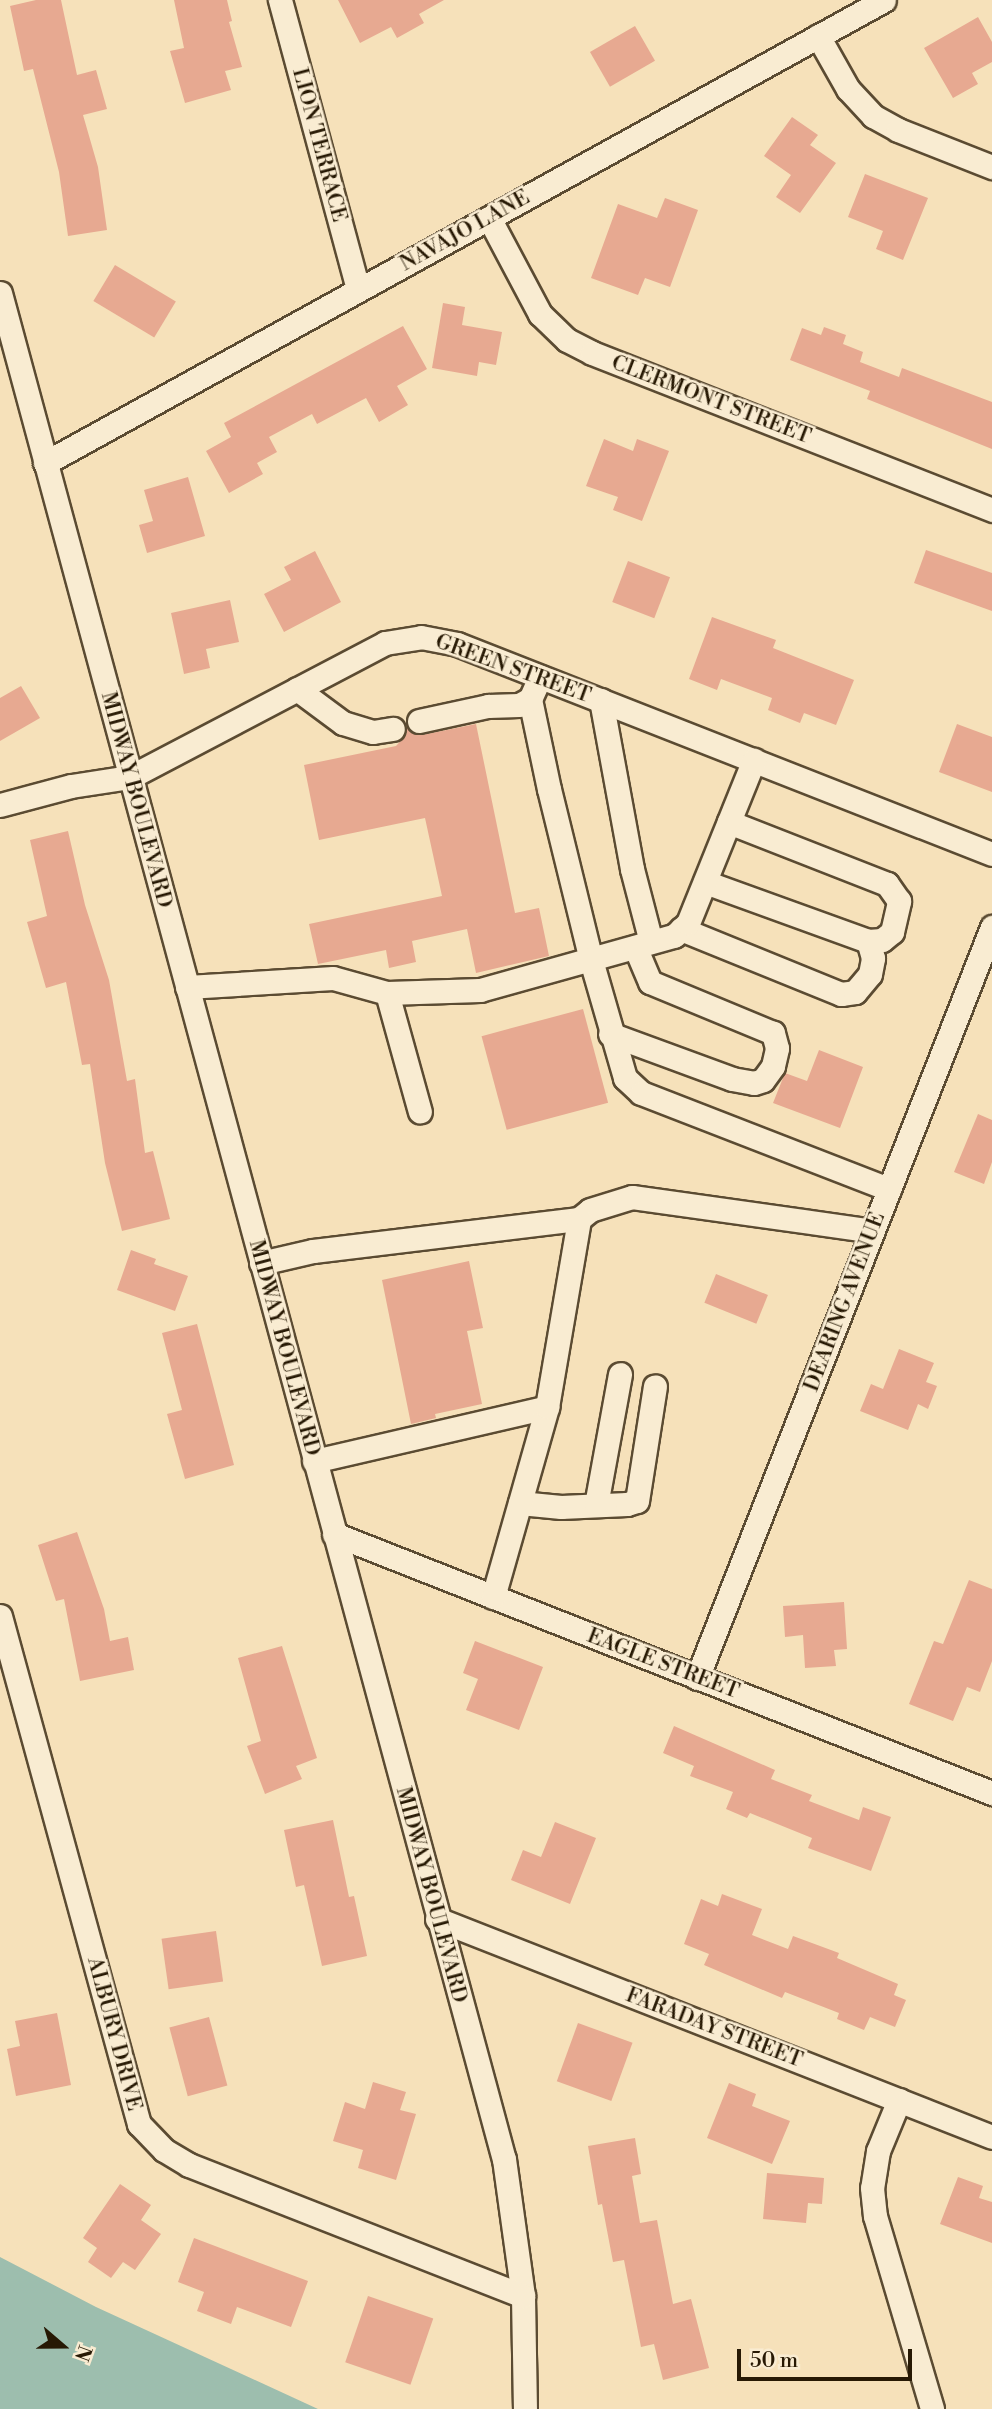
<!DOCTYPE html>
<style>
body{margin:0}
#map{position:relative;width:992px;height:2409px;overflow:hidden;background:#f6e1ba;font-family:"Libre Bodoni",serif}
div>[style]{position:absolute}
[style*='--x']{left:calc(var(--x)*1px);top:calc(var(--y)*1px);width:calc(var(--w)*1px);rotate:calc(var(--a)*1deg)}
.water>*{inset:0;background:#9dbeae}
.building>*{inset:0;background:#e7a991;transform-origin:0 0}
.roads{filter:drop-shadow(2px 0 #5b4b32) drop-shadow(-2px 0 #5b4b32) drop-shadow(0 2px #5b4b32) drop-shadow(0 -2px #5b4b32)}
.minor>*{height:23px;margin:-11.5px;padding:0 11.5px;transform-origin:11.5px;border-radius:11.5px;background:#f9ecd2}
span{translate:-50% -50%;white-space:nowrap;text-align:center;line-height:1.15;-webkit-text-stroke:5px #f9ecd2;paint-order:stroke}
.street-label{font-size:21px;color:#271904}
.north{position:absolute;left:28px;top:2311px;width:70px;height:70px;-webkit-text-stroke:5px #f9ecd2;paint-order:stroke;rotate:110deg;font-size:19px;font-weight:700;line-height:28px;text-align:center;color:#271904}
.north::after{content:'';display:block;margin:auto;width:24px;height:32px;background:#271904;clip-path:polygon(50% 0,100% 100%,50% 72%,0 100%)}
.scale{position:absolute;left:737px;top:2349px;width:175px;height:32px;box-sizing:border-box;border:4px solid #271904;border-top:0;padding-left:9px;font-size:21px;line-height:24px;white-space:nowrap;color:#271904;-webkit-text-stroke:5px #f9ecd2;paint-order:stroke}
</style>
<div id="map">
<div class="water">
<div style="clip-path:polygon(0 2257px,96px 2307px,318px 2409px,0 2409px)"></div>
</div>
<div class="building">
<div style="clip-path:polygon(36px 0,61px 0,77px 75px,96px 70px,107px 109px,83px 115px,98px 167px,107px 230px,68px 236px,59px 172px,33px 69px,24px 71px,10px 6px)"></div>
<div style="clip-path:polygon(174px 0,227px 0,232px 21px,229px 22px,242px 67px,225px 71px,231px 90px,185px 103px,170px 51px,184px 48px)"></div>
<div style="clip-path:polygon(338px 0,444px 0,419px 14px,424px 23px,397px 38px,391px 27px,360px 43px)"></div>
<div style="clip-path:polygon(978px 17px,992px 42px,992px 62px,972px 73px,978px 84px,953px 98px,924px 48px)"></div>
<div style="left:635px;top:26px;width:40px;height:52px;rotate:60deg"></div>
<div style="clip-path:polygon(792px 117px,818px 135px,810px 145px,836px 163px,800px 213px,776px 197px,791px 175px,764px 156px)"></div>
<div style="clip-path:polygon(865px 174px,928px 198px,903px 260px,876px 249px,883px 231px,848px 217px)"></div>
<div style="clip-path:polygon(665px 198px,698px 210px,670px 287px,645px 278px,638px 295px,591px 278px,618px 204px,657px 218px)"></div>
<div style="left:115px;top:265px;width:71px;height:42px;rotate:31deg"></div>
<div style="clip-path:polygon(443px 303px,465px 307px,462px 325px,502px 332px,496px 365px,479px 362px,477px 376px,432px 368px)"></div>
<div style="clip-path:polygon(403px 326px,427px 369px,397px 386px,408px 405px,379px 422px,366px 398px,317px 424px,312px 414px,269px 437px,277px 452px,257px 463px,263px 474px,229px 493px,206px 451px,231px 437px,224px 423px)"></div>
<div style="clip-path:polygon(824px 327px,846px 335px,843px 344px,863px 352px,860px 362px,899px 377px,902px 368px,992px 402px,992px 449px,867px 399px,870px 391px,790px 360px,802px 328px,821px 335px)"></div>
<div style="clip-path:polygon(604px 439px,633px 451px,637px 439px,669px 451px,642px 521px,613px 510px,618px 497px,586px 486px)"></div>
<div style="clip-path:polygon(188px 477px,205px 536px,147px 553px,139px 525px,153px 521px,144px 490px)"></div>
<div style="clip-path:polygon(926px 550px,992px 573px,992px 611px,914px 583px)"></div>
<div style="clip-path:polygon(315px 551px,341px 602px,284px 632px,264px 594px,291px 580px,284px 567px)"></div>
<div style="left:628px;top:561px;width:45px;height:44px;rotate:21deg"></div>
<div style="clip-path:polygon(230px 600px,239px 642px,206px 649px,210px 668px,184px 674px,171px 613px)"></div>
<div style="clip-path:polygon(712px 617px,776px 640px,773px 648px,854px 680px,836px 725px,804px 713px,800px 723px,768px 710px,772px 698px,721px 679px,717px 690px,689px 679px)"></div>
<div style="clip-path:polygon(21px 686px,40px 718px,0 741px,0 698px)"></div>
<div style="clip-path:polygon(476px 724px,515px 913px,539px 908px,549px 956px,476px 973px,467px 929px,412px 941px,416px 962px,389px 968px,386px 950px,318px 964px,309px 924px,442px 896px,425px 818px,319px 840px,304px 765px,396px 746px,406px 735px,407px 727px,414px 734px,422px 735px)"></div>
<div style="clip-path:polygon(957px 724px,992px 737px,992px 792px,939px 772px)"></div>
<div style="clip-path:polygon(68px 831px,85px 905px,109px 980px,127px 1081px,135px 1079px,145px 1153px,153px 1151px,170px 1219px,122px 1231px,105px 1163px,90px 1064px,82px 1065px,66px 982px,46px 988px,27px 922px,47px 916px,30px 840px)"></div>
<div style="left:583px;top:1009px;width:97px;height:105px;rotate:75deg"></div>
<div style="clip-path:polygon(819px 1050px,863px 1067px,840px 1128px,773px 1103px,785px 1073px,807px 1081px)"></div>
<div style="clip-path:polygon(978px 1114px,992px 1120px,992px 1162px,984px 1184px,954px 1172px)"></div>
<div style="clip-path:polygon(131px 1250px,156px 1259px,154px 1264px,188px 1276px,175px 1311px,117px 1290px)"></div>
<div style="clip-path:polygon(469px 1261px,483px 1328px,467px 1331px,482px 1404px,435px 1414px,436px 1418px,411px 1424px,382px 1280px)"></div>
<div style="left:716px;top:1274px;width:56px;height:31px;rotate:22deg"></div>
<div style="clip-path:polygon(197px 1324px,234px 1465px,185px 1479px,167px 1414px,182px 1410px,162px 1333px)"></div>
<div style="clip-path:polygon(899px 1349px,934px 1363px,926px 1382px,937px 1386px,928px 1409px,918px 1404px,908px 1430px,860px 1411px,871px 1384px,883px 1389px)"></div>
<div style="clip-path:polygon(77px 1532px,104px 1609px,110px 1641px,128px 1637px,134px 1670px,80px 1681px,64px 1599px,56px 1601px,38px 1545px)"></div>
<div style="clip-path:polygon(969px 1580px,992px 1589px,992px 1661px,980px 1692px,967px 1687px,953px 1721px,909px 1704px,934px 1641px,943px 1644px)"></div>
<div style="clip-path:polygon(844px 1602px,847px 1649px,834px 1650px,836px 1666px,805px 1668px,803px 1635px,785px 1637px,783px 1606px)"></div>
<div style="clip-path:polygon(475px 1641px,543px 1667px,519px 1730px,466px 1710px,478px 1679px,463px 1673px)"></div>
<div style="clip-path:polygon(282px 1646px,317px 1758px,296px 1766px,302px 1779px,265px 1794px,247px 1746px,261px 1741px,238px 1658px)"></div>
<div style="clip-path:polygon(674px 1726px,775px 1770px,771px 1779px,812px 1795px,809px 1801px,859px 1820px,863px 1807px,891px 1817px,871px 1871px,808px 1848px,812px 1838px,750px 1813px,747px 1818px,726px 1809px,733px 1792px,690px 1776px,694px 1766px,663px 1753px)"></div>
<div style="clip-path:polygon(333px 1820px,349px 1897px,354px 1896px,367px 1956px,322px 1966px,304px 1885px,296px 1887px,284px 1830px)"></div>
<div style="clip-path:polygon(555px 1822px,596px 1838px,570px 1904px,511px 1880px,523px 1850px,541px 1857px)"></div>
<div style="clip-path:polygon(722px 1894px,762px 1909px,752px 1935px,788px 1949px,793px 1936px,839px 1953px,837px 1958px,898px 1984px,894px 1995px,906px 2000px,895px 2027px,870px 2017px,864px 2030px,837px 2019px,839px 2013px,785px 1992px,782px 1998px,704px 1965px,709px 1954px,684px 1944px,701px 1899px,718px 1906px)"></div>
<div style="left:216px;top:1931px;width:51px;height:55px;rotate:82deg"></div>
<div style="clip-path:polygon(57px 2013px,71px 2085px,16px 2096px,7px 2049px,20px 2046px,15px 2021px)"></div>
<div style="left:209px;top:2017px;width:71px;height:41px;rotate:75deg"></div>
<div style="left:578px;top:2023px;width:58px;height:62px;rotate:20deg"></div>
<div style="clip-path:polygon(373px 2082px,406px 2092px,400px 2110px,416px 2114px,396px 2180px,358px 2168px,363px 2150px,333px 2141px,345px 2102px,365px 2109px)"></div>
<div style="clip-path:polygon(729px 2083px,756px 2094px,752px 2106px,790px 2121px,772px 2164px,707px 2138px)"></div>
<div style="clip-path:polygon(635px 2138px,641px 2174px,632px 2176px,640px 2223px,657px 2220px,673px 2304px,691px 2299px,709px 2368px,663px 2380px,654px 2344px,641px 2347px,624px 2260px,613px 2262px,602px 2204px,598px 2205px,588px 2146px)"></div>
<div style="clip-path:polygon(767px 2173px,824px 2178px,822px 2204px,808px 2203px,806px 2223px,763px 2219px)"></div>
<div style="clip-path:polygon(958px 2177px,983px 2186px,979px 2198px,992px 2202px,992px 2243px,940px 2224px)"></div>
<div style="clip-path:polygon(120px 2184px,151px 2205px,141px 2220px,161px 2234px,135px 2270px,123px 2262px,111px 2278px,88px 2262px,97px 2248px,83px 2238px)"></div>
<div style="clip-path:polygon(194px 2238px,308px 2281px,291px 2327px,237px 2307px,231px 2324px,197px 2311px,204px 2292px,178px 2282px)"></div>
<div style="left:368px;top:2296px;width:69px;height:70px;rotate:19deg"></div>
</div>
<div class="roads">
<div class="minor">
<div style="--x:280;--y:0;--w:300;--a:74.9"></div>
<div style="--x:818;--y:36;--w:61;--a:60.5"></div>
<div style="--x:848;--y:89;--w:37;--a:47"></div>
<div style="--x:873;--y:116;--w:29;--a:29"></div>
<div style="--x:898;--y:130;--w:101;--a:21.5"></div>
<div style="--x:489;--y:218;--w:109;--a:62"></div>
<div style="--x:540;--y:314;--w:37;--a:44"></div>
<div style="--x:567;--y:340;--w:28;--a:27"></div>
<div style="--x:592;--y:353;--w:430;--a:21.4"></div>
<div style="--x:0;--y:293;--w:1933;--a:74.89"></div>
<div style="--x:504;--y:2159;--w:138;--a:82.1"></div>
<div style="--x:523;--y:2296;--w:113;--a:89"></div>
<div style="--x:45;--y:463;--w:958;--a:-28.89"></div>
<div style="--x:540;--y:677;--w:24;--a:114"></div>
<div style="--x:530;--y:699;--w:92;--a:78.1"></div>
<div style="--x:549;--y:789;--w:176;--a:76.2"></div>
<div style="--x:591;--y:960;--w:123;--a:73.9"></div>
<div style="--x:625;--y:1078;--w:22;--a:43"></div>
<div style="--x:641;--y:1093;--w:266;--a:21.2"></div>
<div style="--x:297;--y:689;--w:57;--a:36.5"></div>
<div style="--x:343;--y:723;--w:31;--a:17"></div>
<div style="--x:373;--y:732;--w:20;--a:-9"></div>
<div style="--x:601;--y:700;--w:172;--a:79.6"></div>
<div style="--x:632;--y:869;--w:75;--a:75.4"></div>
<div style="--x:419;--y:721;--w:71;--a:-12.3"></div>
<div style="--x:488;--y:706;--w:31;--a:-2"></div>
<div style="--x:519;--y:705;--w:13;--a:-29"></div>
<div style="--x:0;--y:805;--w:73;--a:-15"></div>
<div style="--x:71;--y:786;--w:60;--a:-8.7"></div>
<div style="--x:130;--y:777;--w:288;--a:-27.7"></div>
<div style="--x:385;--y:643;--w:36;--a:-9"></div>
<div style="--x:421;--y:637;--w:37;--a:11"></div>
<div style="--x:457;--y:644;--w:575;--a:21.43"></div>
<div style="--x:705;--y:882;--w:173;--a:19.9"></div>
<div style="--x:868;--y:941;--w:14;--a:-4"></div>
<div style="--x:882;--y:940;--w:13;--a:-39"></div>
<div style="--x:892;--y:932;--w:32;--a:-77"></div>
<div style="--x:899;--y:901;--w:21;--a:-125"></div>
<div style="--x:887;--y:884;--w:170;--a:-158.6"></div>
<div style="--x:681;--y:929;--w:173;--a:22.1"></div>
<div style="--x:841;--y:994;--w:14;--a:-8"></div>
<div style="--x:855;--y:992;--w:23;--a:-50"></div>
<div style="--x:870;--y:974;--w:16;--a:-79"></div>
<div style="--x:873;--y:958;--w:18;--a:-106"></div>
<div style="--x:187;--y:987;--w:146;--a:-3.5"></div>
<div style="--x:333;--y:978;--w:56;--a:15.5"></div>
<div style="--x:387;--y:993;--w:93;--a:-1.8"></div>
<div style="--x:480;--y:990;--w:201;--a:-15.6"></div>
<div style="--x:674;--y:936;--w:19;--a:-43"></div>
<div style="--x:688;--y:923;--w:176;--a:-68"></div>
<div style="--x:387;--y:993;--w:123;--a:74.5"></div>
<div style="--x:610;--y:1034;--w:130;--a:20.2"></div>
<div style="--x:732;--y:1079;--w:22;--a:10"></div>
<div style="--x:754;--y:1083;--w:9;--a:-18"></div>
<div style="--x:763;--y:1080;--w:17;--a:-54"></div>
<div style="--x:773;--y:1066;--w:18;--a:-77"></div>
<div style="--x:777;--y:1048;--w:16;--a:-105"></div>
<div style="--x:773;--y:1033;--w:133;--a:-157.5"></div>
<div style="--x:650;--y:982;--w:38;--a:-113"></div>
<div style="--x:261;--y:1263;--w:53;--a:-13"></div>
<div style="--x:313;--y:1251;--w:268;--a:-6.9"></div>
<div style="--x:579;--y:1219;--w:14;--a:-39"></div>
<div style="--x:590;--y:1210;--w:44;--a:-17.2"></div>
<div style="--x:632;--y:1197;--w:243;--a:8"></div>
<div style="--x:314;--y:1461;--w:239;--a:-13"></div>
<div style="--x:520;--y:1503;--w:41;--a:5.6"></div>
<div style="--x:561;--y:1507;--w:66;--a:-2.6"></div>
<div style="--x:627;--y:1504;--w:10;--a:-17"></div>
<div style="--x:637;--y:1501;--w:116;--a:-81.1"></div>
<div style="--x:596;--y:1505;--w:133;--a:-79.6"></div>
<div style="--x:334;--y:1534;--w:707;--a:21.49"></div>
<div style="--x:493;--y:1597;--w:198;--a:-74.1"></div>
<div style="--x:547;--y:1407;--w:191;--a:-80.3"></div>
<div style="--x:0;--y:1616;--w:527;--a:74.7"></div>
<div style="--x:139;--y:2124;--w:36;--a:46"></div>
<div style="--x:164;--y:2150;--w:29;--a:31"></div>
<div style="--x:189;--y:2165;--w:359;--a:21.4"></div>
<div style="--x:697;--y:1678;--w:807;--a:-68.55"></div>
<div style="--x:437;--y:1919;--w:596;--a:21.44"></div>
<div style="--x:899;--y:2100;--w:55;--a:112.4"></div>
<div style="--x:878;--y:2151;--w:37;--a:99"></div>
<div style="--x:872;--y:2188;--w:28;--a:84"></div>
<div style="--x:875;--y:2216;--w:201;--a:73.5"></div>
</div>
</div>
<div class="street-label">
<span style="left:319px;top:145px;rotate:75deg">LION TERRACE</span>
<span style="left:465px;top:231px;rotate:-29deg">NAVAJO LANE</span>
<span style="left:711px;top:400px;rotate:21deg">CLERMONT STREET</span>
<span style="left:513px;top:669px;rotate:20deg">GREEN STREET</span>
<span style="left:136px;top:800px;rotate:75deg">MIDWAY BOULEVARD</span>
<span style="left:845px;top:1302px;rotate:-69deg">DEARING AVENUE</span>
<span style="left:284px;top:1348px;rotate:75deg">MIDWAY BOULEVARD</span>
<span style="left:663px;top:1664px;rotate:21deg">EAGLE STREET</span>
<span style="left:431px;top:1895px;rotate:75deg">MIDWAY BOULEVARD</span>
<span style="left:714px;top:2028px;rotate:21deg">FARADAY STREET</span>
<span style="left:114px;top:2034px;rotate:75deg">ALBURY DRIVE</span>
</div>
<div class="north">N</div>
<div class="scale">50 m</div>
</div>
